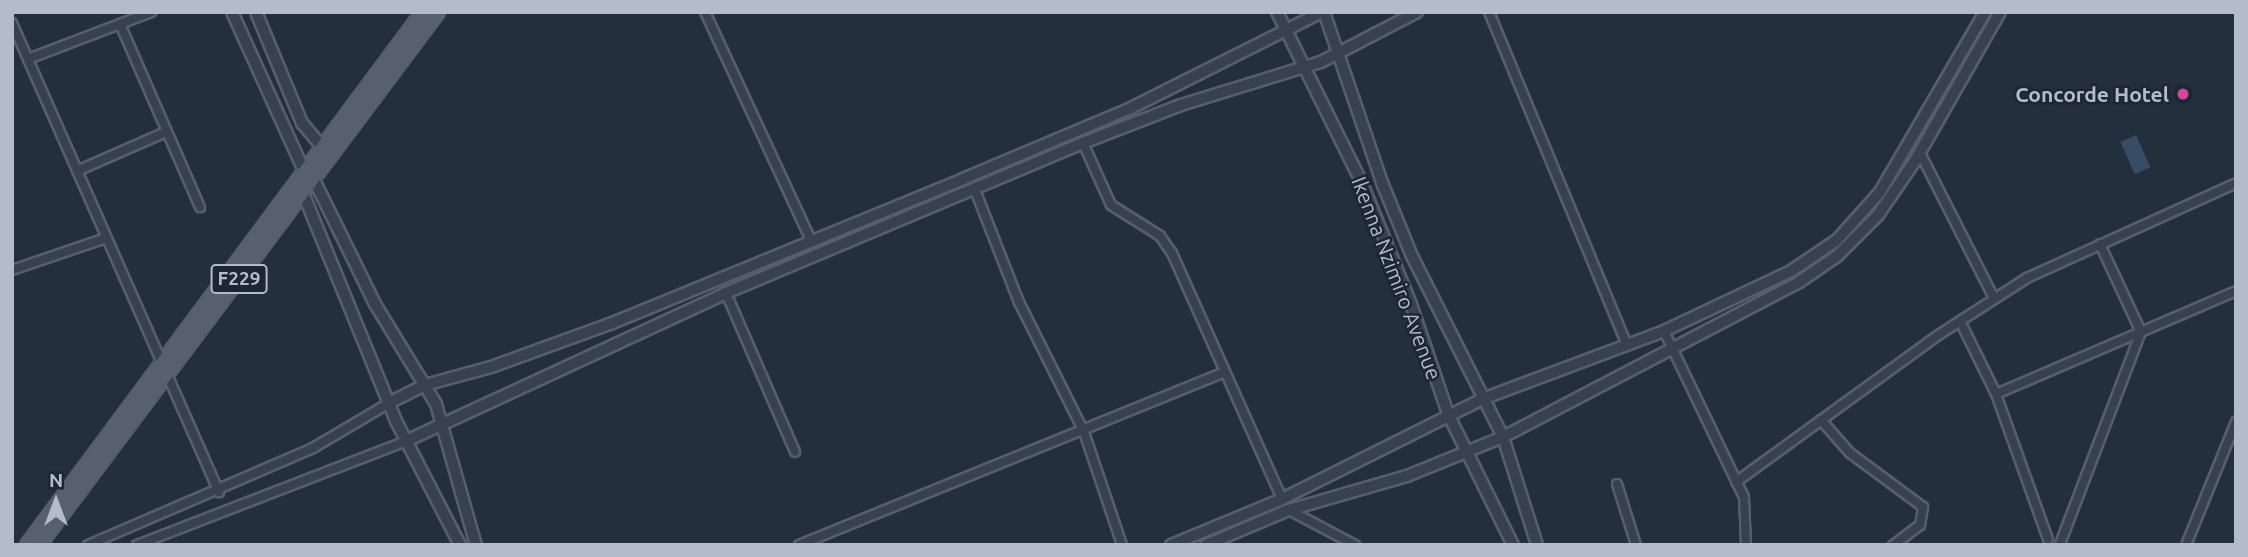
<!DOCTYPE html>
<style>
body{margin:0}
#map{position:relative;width:2248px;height:557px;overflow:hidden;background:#242f3e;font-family:Ubuntu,sans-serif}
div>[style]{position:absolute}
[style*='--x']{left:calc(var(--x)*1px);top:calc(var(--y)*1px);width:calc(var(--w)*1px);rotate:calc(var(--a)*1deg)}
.water>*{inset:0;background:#394c67;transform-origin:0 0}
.roads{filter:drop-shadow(2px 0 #565f6c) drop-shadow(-2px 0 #565f6c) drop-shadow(0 2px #565f6c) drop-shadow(0 -2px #565f6c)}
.minor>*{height:8px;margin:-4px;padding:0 4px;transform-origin:4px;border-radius:4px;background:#38414e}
.tertiary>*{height:10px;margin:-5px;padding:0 5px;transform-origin:5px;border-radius:5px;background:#38414e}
.primary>*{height:12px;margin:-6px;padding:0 6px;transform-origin:6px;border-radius:6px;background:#56606e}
.dots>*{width:19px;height:19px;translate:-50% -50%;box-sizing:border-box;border:4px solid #1d2633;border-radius:50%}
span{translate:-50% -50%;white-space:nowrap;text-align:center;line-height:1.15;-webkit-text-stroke:5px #1d2633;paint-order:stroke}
.shield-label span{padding:2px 5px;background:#1d2633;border:2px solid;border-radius:5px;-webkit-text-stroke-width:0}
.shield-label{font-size:19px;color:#b4bcc9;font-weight:700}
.poi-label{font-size:21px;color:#b4bcc9;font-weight:700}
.right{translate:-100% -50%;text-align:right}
.street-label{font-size:21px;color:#b4bcc9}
.frame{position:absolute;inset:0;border:14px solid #b4bcc9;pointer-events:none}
.north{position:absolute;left:21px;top:466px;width:70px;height:70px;-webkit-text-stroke:5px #1d2633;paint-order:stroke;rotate:0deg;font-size:19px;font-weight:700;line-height:28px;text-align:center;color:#b4bcc9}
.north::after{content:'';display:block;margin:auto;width:24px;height:32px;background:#b4bcc9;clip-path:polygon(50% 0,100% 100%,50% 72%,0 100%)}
</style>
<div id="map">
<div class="water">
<div style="left:2136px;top:135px;width:35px;height:17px;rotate:66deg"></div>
</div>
<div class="roads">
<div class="minor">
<div style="--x:705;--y:12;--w:254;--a:65.1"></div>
<div style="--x:1489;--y:12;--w:360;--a:67.5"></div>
<div style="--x:12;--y:23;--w:513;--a:66.19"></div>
<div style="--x:120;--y:24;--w:200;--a:66.4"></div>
<div style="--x:28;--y:59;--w:132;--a:-20.9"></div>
<div style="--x:1083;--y:143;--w:68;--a:65.7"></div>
<div style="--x:1111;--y:205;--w:58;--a:32.3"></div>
<div style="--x:1160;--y:236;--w:21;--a:55"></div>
<div style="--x:1172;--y:253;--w:269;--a:65.9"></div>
<div style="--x:1920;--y:153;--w:163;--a:63"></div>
<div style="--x:77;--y:171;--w:97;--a:-23.7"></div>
<div style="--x:975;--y:190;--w:120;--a:68.6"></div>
<div style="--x:1019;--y:302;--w:145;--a:63.4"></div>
<div style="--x:1084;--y:432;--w:119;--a:71.4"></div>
<div style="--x:12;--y:270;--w:99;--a:-18.8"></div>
<div style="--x:726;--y:293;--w:173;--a:66.5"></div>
<div style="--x:1960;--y:321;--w:81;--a:63.7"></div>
<div style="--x:1996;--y:394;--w:154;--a:70.3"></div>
<div style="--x:1664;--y:331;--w:184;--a:64.3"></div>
<div style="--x:1744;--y:497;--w:48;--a:87.6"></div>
<div style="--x:1996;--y:394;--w:261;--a:-23.2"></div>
<div style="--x:1821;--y:420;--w:44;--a:48.7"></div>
<div style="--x:1850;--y:453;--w:91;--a:36.5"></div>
<div style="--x:1923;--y:507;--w:18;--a:99"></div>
<div style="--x:1920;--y:525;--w:34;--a:143"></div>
<div style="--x:1736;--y:482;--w:248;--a:-36"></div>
<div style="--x:1937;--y:336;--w:107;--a:-32.8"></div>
<div style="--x:2027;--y:278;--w:230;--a:-24.4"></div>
<div style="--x:1617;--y:484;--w:64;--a:72.7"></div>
<div style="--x:1289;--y:510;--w:75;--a:27.9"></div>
<div style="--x:2060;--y:544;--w:227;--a:-69.1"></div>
<div style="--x:2141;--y:332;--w:97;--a:-115"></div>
<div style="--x:88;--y:545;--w:245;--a:-23.3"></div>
<div style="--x:313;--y:448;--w:88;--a:-30.6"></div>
<div style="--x:137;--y:545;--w:288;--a:-21.1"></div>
<div style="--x:799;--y:545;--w:459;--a:-22.1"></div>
<div style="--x:2186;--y:545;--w:133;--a:-67.9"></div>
</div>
<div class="tertiary">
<div style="--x:232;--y:12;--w:175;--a:65.6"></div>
<div style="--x:256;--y:12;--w:120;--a:67.5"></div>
<div style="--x:302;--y:123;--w:33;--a:50"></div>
<div style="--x:1277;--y:12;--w:189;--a:63.6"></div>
<div style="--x:1361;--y:181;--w:133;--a:67.9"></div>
<div style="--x:1411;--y:304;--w:116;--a:71.4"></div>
<div style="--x:1448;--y:414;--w:146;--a:63.6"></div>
<div style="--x:1324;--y:12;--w:183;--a:71.2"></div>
<div style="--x:1383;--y:185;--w:77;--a:67.8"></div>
<div style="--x:1412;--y:256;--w:203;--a:63.3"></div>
<div style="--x:1503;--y:437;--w:113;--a:72.5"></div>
<div style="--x:314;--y:180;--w:138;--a:63.8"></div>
<div style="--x:375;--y:304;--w:117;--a:58.6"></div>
<div style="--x:436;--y:404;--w:147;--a:74.2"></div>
<div style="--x:303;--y:193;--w:246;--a:67.8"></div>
<div style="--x:396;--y:421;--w:140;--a:62.7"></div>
<div style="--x:389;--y:403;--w:40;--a:-26.6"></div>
<div style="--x:425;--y:385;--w:68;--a:-15.3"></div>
<div style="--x:491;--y:367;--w:127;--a:-19.9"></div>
<div style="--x:610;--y:324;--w:382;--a:-22.3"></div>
<div style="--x:963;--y:179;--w:182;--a:-22.9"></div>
<div style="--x:1131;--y:108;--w:214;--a:-26.7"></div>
<div style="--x:406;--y:441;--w:353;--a:-24.8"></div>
<div style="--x:726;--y:293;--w:387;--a:-22.8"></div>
<div style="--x:1083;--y:143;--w:105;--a:-21.2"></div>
<div style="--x:1181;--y:105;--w:146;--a:-17.1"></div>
<div style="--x:1321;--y:62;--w:108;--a:-27.5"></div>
<div style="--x:1171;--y:545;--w:120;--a:-22.5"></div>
<div style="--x:1282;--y:499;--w:227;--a:-26.5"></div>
<div style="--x:1485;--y:398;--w:191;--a:-20.5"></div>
<div style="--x:1664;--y:331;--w:140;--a:-25.3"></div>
<div style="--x:1791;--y:271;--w:55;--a:-34"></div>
<div style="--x:1837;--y:240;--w:64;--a:-48.1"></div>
<div style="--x:1880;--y:192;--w:208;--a:-59.7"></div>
<div style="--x:1206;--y:545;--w:90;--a:-22.9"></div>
<div style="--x:1289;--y:510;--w:123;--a:-16.1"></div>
<div style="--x:1407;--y:476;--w:104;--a:-22.1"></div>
<div style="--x:1503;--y:437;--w:334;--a:-27.6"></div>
<div style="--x:1799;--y:282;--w:46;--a:-34.4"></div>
<div style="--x:1837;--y:256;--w:58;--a:-45"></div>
<div style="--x:1878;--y:215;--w:65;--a:-55.6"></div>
<div style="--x:1915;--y:161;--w:172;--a:-60.3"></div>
</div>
<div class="primary">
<div style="--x:27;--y:545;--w:664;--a:-53.39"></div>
<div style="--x:39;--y:545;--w:666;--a:-53.18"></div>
</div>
</div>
<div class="dots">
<div style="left:2183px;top:94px;background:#d1479c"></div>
</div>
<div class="shield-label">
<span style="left:239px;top:279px">F229</span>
</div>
<div class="poi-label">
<span class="right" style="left:2169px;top:94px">Concorde Hotel</span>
</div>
<div class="street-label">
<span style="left:1397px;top:278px;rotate:69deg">Ikenna Nzimiro Avenue</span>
</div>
<div class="frame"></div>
<div class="north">N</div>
</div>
